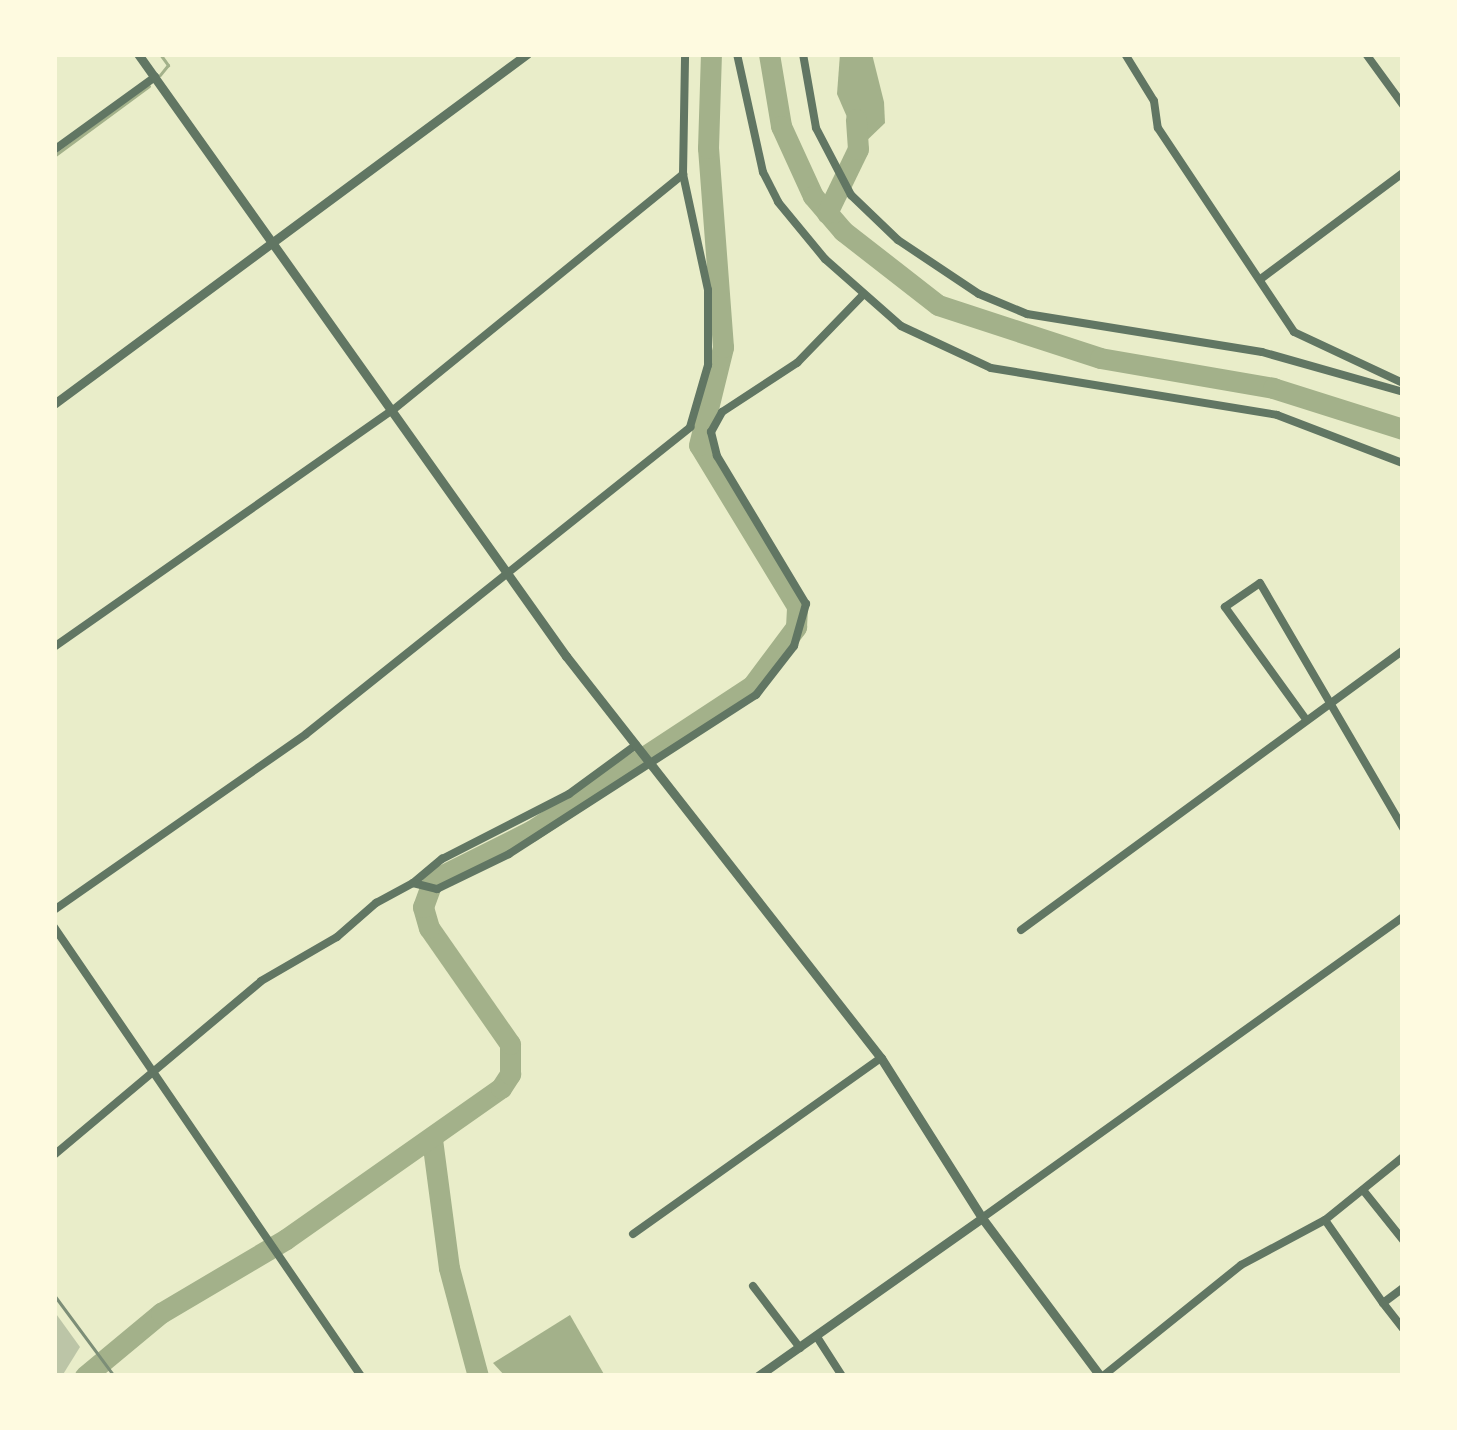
<!DOCTYPE html>
<style>
body{margin:0}
#map{position:relative;width:1457px;height:1430px;overflow:hidden;background:#e9edc9;font-family:"PT Serif",serif}
div>[style]{position:absolute}
[style*='--x']{left:calc(var(--x)*1px);top:calc(var(--y)*1px);width:calc(var(--w)*1px);rotate:calc(var(--a)*1deg)}
.water>*{inset:0;background:#a3b18a}
.stream>*{height:3px;margin:-1.5px;padding:0 1.5px;transform-origin:1.5px;border-radius:1.5px;background:#a3b18a}
.river>*{height:21px;margin:-10.5px;padding:0 10.5px;transform-origin:10.5px;border-radius:10.5px;background:#a3b18a}
.building>*{inset:0;background:#bcc5a7}
.minor>*{height:8px;margin:-4px;padding:0 4px;transform-origin:4px;border-radius:4px;background:#617663}
.tertiary>*{height:9px;margin:-4.5px;padding:0 4.5px;transform-origin:4.5px;border-radius:4.5px;background:#617663}
.rail>*{height:3px;margin:-1.5px;padding:0 1.5px;transform-origin:1.5px;border-radius:1.5px;background:#7c8e77}
span{translate:-50% -50%;white-space:nowrap;text-align:center;line-height:1.15;-webkit-text-stroke:12px #fefae0;paint-order:stroke}
.frame{position:absolute;inset:0;border:57px solid #fefae0;pointer-events:none}
</style>
<div id="map">
<div class="water">
<div style="clip-path:polygon(840px 54px,872px 54px,884px 102px,885px 123px,860px 147px,837px 94px)"></div>
<div style="clip-path:polygon(570px 1315px,605px 1376px,505px 1376px,493px 1363px)"></div>
</div>
<div class="stream">
<div style="--x:160;--y:54;--w:14;--a:54"></div>
<div style="--x:168;--y:65;--w:13;--a:129"></div>
<div style="--x:54;--y:156;--w:118;--a:-36.4"></div>
</div>
<div class="river">
<div style="--x:769;--y:54;--w:73;--a:80.5"></div>
<div style="--x:781;--y:126;--w:77;--a:65.4"></div>
<div style="--x:813;--y:196;--w:46;--a:49.4"></div>
<div style="--x:843;--y:231;--w:120;--a:37.9"></div>
<div style="--x:938;--y:305;--w:170;--a:18.1"></div>
<div style="--x:1100;--y:358;--w:176;--a:9.8"></div>
<div style="--x:1273;--y:388;--w:136;--a:17.5"></div>
<div style="--x:827;--y:213;--w:71;--a:-64.2"></div>
<div style="--x:858;--y:149;--w:30;--a:-94"></div>
<div style="--x:432;--y:1139;--w:130;--a:82.5"></div>
<div style="--x:449;--y:1268;--w:112;--a:75"></div>
<div style="--x:85;--y:1376;--w:99;--a:-39.7"></div>
<div style="--x:161;--y:1313;--w:145;--a:-30.6"></div>
<div style="--x:286;--y:1239;--w:263;--a:-35.1"></div>
<div style="--x:501;--y:1088;--w:17;--a:-57"></div>
<div style="--x:510;--y:1074;--w:30;--a:-90"></div>
<div style="--x:510;--y:1044;--w:141;--a:-124.9"></div>
<div style="--x:429;--y:928;--w:22;--a:-106"></div>
<div style="--x:423;--y:907;--w:29;--a:-70"></div>
<div style="--x:433;--y:880;--w:110;--a:-26.6"></div>
<div style="--x:531;--y:831;--w:264;--a:-33.3"></div>
<div style="--x:752;--y:686;--w:74;--a:-53.3"></div>
<div style="--x:796;--y:627;--w:21;--a:-87"></div>
<div style="--x:797;--y:606;--w:188;--a:-121.3"></div>
<div style="--x:699;--y:445;--w:101;--a:-76.2"></div>
<div style="--x:723;--y:347;--w:200;--a:-94.3"></div>
<div style="--x:708;--y:148;--w:94;--a:-88.2"></div>
</div>
<div class="building">
<div style="clip-path:polygon(54px 1311px,80px 1347px,62px 1376px,54px 1376px)"></div>
</div>
<div class="minor">
<div style="--x:737;--y:54;--w:121;--a:77.6"></div>
<div style="--x:763;--y:172;--w:34;--a:63"></div>
<div style="--x:778;--y:202;--w:74;--a:50.5"></div>
<div style="--x:825;--y:259;--w:101;--a:41.4"></div>
<div style="--x:901;--y:326;--w:99;--a:25"></div>
<div style="--x:991;--y:368;--w:290;--a:9.3"></div>
<div style="--x:1277;--y:415;--w:135;--a:20.9"></div>
<div style="--x:803;--y:54;--w:75;--a:80"></div>
<div style="--x:816;--y:128;--w:76;--a:62.4"></div>
<div style="--x:851;--y:195;--w:65;--a:43.8"></div>
<div style="--x:898;--y:240;--w:97;--a:33.7"></div>
<div style="--x:979;--y:294;--w:52;--a:22.6"></div>
<div style="--x:1027;--y:314;--w:238;--a:9.2"></div>
<div style="--x:1262;--y:352;--w:147;--a:15.8"></div>
<div style="--x:1125;--y:54;--w:55;--a:58.3"></div>
<div style="--x:1154;--y:101;--w:27;--a:82"></div>
<div style="--x:1158;--y:128;--w:245;--a:56.3"></div>
<div style="--x:1294;--y:332;--w:120;--a:25.1"></div>
<div style="--x:1366;--y:54;--w:63;--a:54"></div>
<div style="--x:54;--y:150;--w:125;--a:-35.9"></div>
<div style="--x:1262;--y:278;--w:176;--a:-36.7"></div>
<div style="--x:54;--y:647;--w:414;--a:-35"></div>
<div style="--x:393;--y:410;--w:374;--a:-39.1"></div>
<div style="--x:1305;--y:718;--w:137;--a:-125.8"></div>
<div style="--x:1225;--y:607;--w:42;--a:-34.4"></div>
<div style="--x:1260;--y:583;--w:284;--a:59.7"></div>
<div style="--x:413;--y:883;--w:38;--a:-40"></div>
<div style="--x:442;--y:859;--w:143;--a:-27.1"></div>
<div style="--x:569;--y:794;--w:83;--a:-36.2"></div>
<div style="--x:54;--y:910;--w:307;--a:-34.9"></div>
<div style="--x:306;--y:734;--w:492;--a:-38.6"></div>
<div style="--x:690;--y:427;--w:65;--a:-73.8"></div>
<div style="--x:708;--y:365;--w:75;--a:-90"></div>
<div style="--x:708;--y:290;--w:119;--a:-102.2"></div>
<div style="--x:683;--y:174;--w:120;--a:-89"></div>
<div style="--x:54;--y:927;--w:544;--a:55.64"></div>
<div style="--x:1021;--y:930;--w:474;--a:-36.2"></div>
<div style="--x:54;--y:1155;--w:270;--a:-40"></div>
<div style="--x:261;--y:981;--w:88;--a:-30.1"></div>
<div style="--x:337;--y:937;--w:52;--a:-41.1"></div>
<div style="--x:376;--y:903;--w:42;--a:-28.4"></div>
<div style="--x:413;--y:883;--w:25;--a:14"></div>
<div style="--x:437;--y:889;--w:80;--a:-25.9"></div>
<div style="--x:509;--y:854;--w:294;--a:-32.8"></div>
<div style="--x:756;--y:695;--w:62;--a:-52.2"></div>
<div style="--x:794;--y:646;--w:44;--a:-74.1"></div>
<div style="--x:806;--y:604;--w:173;--a:-121"></div>
<div style="--x:717;--y:456;--w:25;--a:-104"></div>
<div style="--x:711;--y:432;--w:23;--a:-61"></div>
<div style="--x:722;--y:412;--w:90;--a:-33.2"></div>
<div style="--x:797;--y:363;--w:95;--a:-45.9"></div>
<div style="--x:1363;--y:1190;--w:64;--a:51.3"></div>
<div style="--x:982;--y:1218;--w:518;--a:-35.56"></div>
<div style="--x:1325;--y:1220;--w:101;--a:55.1"></div>
<div style="--x:1383;--y:1303;--w:25;--a:-37"></div>
<div style="--x:633;--y:1234;--w:304;--a:-35.4"></div>
<div style="--x:753;--y:1286;--w:78;--a:52.8"></div>
<div style="--x:1383;--y:1303;--w:33;--a:52"></div>
<div style="--x:817;--y:1337;--w:46;--a:57.3"></div>
<div style="--x:1103;--y:1376;--w:177;--a:-38.8"></div>
<div style="--x:1241;--y:1265;--w:95;--a:-28.2"></div>
<div style="--x:1325;--y:1220;--w:100;--a:-38.9"></div>
</div>
<div class="tertiary">
<div style="--x:138;--y:54;--w:739;--a:54.59"></div>
<div style="--x:566;--y:656;--w:511;--a:51.92"></div>
<div style="--x:881;--y:1058;--w:189;--a:57.7"></div>
<div style="--x:982;--y:1218;--w:197;--a:53.2"></div>
<div style="--x:54;--y:404;--w:588;--a:-36.5"></div>
<div style="--x:758;--y:1376;--w:274;--a:-35.2"></div>
</div>
<div class="rail">
<div style="--x:54;--y:1295;--w:101;--a:53.5"></div>
</div>
<div class="frame"></div>
</div>
